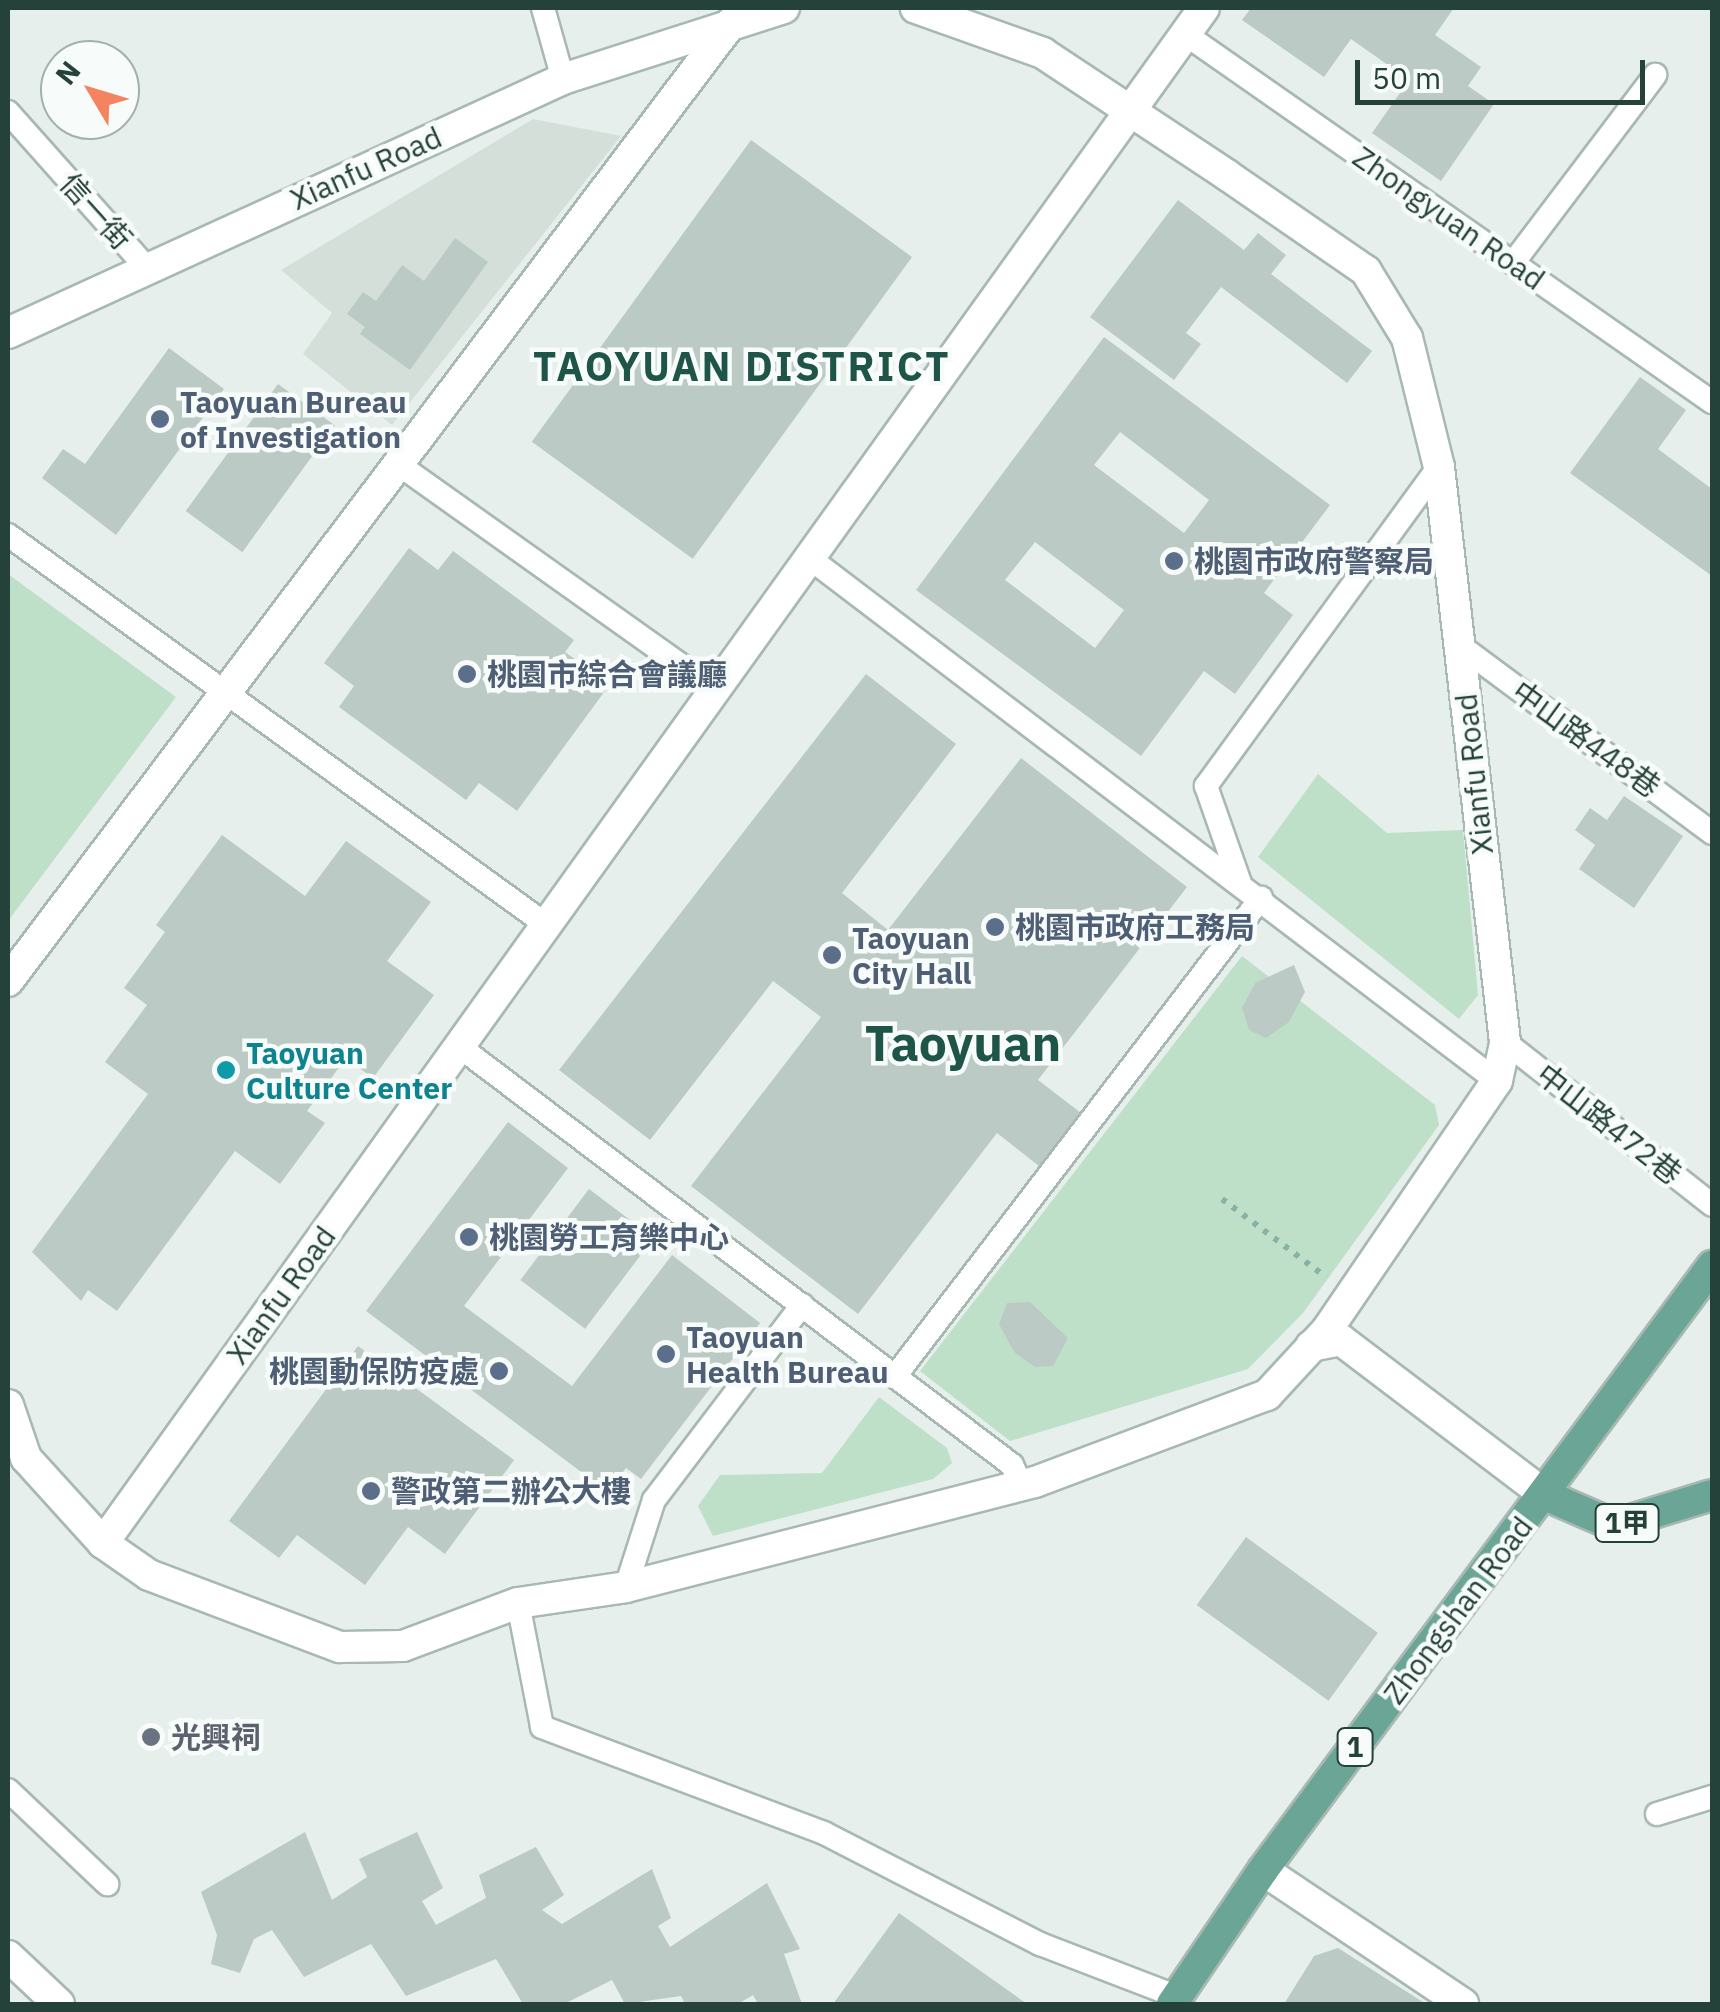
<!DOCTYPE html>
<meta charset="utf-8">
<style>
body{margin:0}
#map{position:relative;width:1720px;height:2012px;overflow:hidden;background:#e6efeb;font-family:"IBM Plex Sans","Noto Sans TC",sans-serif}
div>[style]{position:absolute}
.built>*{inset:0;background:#d4dfda}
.green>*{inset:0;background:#bfe0c8}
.building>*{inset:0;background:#bbcac4;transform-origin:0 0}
.path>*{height:6px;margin-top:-3px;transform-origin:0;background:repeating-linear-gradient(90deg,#86b3a5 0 5px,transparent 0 13px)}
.roads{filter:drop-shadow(2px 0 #a8b8b2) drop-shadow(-2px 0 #a8b8b2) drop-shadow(0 2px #a8b8b2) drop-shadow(0 -2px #a8b8b2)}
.service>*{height:22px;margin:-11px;padding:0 11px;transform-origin:11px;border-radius:11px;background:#fff}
.minor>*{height:30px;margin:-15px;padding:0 15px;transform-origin:15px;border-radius:15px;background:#fff}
.primary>*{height:30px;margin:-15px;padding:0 15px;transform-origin:15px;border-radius:15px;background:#6aa596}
.dots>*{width:28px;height:28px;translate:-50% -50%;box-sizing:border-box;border:5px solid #f7fbf9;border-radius:50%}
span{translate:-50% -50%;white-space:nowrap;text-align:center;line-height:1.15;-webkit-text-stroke:9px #f7fbf9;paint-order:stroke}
.shield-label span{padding:2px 8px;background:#f7fbf9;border:2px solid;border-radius:8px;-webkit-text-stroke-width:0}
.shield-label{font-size:28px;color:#24423a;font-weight:700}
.street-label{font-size:30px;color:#24423a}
.service-label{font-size:30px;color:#4e5e75;font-weight:700}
.left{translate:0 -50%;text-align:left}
.right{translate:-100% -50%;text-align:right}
.culture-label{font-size:30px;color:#0d838f;font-weight:700}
.worship-label{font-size:30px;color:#5b616d;font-weight:700}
.district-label{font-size:40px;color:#1f5548;font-weight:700;letter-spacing:2.5px}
.town-label{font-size:50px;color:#1f5548;font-weight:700}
.frame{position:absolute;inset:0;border:10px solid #24423a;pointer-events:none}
.north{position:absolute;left:40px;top:40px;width:100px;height:100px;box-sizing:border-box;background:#f7fbf9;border:2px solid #a3b1ad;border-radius:50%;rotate:308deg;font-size:28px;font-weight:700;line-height:40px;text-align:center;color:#24423a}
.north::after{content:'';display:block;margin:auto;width:35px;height:45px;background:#f4845f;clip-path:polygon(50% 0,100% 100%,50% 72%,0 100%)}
.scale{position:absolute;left:1355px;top:60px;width:290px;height:45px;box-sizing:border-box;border:5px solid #24423a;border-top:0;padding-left:12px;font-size:30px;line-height:35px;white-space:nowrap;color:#24423a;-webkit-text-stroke:8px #f7fbf9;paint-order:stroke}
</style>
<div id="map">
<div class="built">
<i style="clip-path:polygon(533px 119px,621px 136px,392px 425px,303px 354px,332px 313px,281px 270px)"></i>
</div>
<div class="green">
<i style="clip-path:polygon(8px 574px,176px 697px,8px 921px)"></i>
<i style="clip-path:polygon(1318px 774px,1387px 833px,1463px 830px,1478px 995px,1459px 1019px,1258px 857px)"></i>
<i style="clip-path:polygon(1242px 956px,1435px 1105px,1439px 1125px,1303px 1313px,1248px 1369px,1010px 1441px,920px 1371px)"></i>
<i style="clip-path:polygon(879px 1397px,947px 1448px,952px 1463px,933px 1479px,713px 1536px,698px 1506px,720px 1475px,822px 1473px)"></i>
</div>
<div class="building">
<i style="clip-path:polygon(1251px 8px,1454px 8px,1435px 35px,1481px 67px,1468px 86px,1494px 104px,1441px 181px,1372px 133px,1409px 80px,1351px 39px,1324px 77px,1242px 20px)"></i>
<i style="left:751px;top:140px;width:199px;height:373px;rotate:36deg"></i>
<i style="clip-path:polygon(1178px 200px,1244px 250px,1258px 233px,1286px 255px,1271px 274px,1372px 351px,1347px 383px,1221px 287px,1186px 333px,1201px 344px,1174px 380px,1090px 317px)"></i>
<i style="clip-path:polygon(455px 238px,488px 262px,410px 370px,360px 334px,365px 327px,347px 314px,363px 292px,376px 301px,402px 265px,424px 281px)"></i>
<i style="clip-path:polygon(evenodd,1104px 337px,1330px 505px,1264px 593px,1293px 615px,1235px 694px,1204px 671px,1141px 756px,916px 590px,1104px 337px,1120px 432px,1209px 500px,1184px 533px,1094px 465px,1120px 432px,1104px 337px,1035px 542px,1124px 610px,1095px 648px,1005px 580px,1035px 542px)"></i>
<i style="clip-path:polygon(169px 348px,224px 389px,116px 535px,42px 478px,63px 449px,85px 464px)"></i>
<i style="clip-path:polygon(1640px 377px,1686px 410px,1658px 449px,1712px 489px,1712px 576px,1570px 473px)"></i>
<i style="left:278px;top:384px;width:70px;height:157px;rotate:36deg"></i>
<i style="clip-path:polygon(409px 548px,438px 570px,453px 551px,574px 640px,565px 652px,610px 684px,517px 811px,479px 783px,466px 800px,339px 707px,354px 686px,324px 663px)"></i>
<i style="clip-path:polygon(866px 674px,956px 744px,842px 893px,888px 930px,1021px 758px,1187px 887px,1038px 1080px,1081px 1113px,1039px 1166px,997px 1133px,858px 1314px,691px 1186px,821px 1017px,773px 981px,650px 1140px,559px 1070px)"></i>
<i style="clip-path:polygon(1624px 796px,1683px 836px,1634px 908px,1579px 869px,1595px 845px,1575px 830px,1590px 808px,1607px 820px)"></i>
<i style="clip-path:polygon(222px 835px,305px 896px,346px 841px,431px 902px,387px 961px,434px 995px,373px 1078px,346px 1058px,307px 1111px,325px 1123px,280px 1184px,235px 1151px,117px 1311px,88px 1290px,81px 1301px,32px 1252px,148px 1094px,105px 1062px,147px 1005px,124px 988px,165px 932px,156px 925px)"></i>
<i style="clip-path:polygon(1294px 965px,1305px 992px,1289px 1022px,1266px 1038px,1249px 1030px,1242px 1008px,1255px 983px)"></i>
<i style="clip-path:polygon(508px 1122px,568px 1168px,464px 1306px,572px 1386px,672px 1255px,760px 1323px,641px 1479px,626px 1468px,608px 1492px,366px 1311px)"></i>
<i style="left:589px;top:1189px;width:81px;height:114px;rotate:37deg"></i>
<i style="clip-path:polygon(1030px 1302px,1068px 1338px,1053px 1366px,1035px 1367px,1014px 1352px,999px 1324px,1007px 1303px)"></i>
<i style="clip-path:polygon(358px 1346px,514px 1460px,445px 1554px,408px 1527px,365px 1585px,297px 1535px,279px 1558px,229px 1521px)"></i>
<i style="left:1246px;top:1537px;width:163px;height:84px;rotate:36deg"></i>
<i style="clip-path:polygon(305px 1832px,332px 1900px,367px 1877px,359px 1859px,417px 1832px,443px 1888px,422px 1901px,436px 1925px,486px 1898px,479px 1875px,536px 1847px,564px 1895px,542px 1910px,562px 1924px,652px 1869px,671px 1918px,658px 1926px,670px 1947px,767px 1883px,800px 1949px,784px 1954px,802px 2004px,758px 2004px,753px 1995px,738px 2004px,685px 2004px,681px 1996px,625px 2004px,612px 1980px,564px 2004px,523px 2004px,496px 1959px,406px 1996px,371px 1944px,304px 1977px,272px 1930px,254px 1939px,240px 1973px,211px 1964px,217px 1935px,201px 1892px)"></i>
<i style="clip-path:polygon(899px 1913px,1027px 2004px,833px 2004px)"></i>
<i style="clip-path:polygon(1338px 1948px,1426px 2004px,1284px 2004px,1314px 1956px)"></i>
</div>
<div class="path">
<i style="left:1222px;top:1199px;width:130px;rotate:36.9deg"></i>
</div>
<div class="roads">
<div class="service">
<i style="left:543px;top:8px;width:74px;rotate:74.3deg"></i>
<i style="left:1185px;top:34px;width:643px;rotate:34.93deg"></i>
<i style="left:8px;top:112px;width:206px;rotate:48.3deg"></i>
<i style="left:1513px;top:263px;width:236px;rotate:-52.9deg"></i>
<i style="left:398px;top:464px;width:392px;rotate:35.4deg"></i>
<i style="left:8px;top:535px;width:667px;rotate:35.91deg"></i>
<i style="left:812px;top:560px;width:861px;rotate:37.26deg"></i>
<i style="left:1459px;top:645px;width:315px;rotate:36.6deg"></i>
<i style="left:1240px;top:883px;width:103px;rotate:-109.3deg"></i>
<i style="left:1206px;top:786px;width:395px;rotate:-53.9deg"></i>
<i style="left:1505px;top:1042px;width:263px;rotate:38.2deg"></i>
<i style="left:460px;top:1047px;width:692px;rotate:37.13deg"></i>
<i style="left:1012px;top:1465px;width:23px;rotate:65deg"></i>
<i style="left:896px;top:1375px;width:601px;rotate:-52.58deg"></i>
<i style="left:626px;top:1587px;width:91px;rotate:-72.2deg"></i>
<i style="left:654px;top:1500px;width:245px;rotate:-52.8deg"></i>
<i style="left:518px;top:1603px;width:126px;rotate:79deg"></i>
<i style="left:542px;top:1727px;width:301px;rotate:20.6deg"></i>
<i style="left:824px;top:1833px;width:243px;rotate:27.2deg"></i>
<i style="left:1040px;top:1944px;width:148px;rotate:21deg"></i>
<i style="left:8px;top:1790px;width:137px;rotate:43.5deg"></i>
<i style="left:1657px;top:1814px;width:58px;rotate:-17.2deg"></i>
</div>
<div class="minor">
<i style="left:8px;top:333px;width:610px;rotate:-24.59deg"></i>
<i style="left:563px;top:79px;width:232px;rotate:-17.8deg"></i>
<i style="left:8px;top:981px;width:1202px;rotate:-52.95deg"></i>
<i style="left:1311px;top:1346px;width:31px;rotate:-11deg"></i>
<i style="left:1341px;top:1340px;width:256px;rotate:37.2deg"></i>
<i style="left:8px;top:1405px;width:56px;rotate:71.2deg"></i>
<i style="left:26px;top:1458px;width:115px;rotate:47.8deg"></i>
<i style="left:103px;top:1543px;width:56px;rotate:34.8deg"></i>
<i style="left:149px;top:1575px;width:204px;rotate:20.7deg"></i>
<i style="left:340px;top:1647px;width:63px;rotate:-0.9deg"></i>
<i style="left:403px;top:1646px;width:123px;rotate:-20.5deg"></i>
<i style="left:518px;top:1603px;width:109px;rotate:-8.4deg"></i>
<i style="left:626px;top:1587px;width:422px;rotate:-14.4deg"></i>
<i style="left:1035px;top:1482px;width:248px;rotate:-20.6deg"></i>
<i style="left:1267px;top:1395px;width:88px;rotate:-47.3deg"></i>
<i style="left:1327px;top:1330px;width:301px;rotate:-55.7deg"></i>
<i style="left:1497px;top:1081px;width:40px;rotate:-78deg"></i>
<i style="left:1505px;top:1042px;width:579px;rotate:-96.55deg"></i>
<i style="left:1439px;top:467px;width:133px;rotate:-103.9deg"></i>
<i style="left:1407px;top:338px;width:79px;rotate:-121.5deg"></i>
<i style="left:1366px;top:271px;width:169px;rotate:-145.4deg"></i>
<i style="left:1227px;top:175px;width:221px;rotate:-146.5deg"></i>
<i style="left:1043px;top:53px;width:135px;rotate:-160.5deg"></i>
<i style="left:103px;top:1543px;width:1889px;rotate:-54.35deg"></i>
<i style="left:1263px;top:1870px;width:241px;rotate:33.8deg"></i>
<i style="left:8px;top:1956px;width:70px;rotate:43.3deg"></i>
</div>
<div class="primary">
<i style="left:1545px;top:1495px;width:75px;rotate:23.5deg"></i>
<i style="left:1614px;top:1525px;width:102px;rotate:-17deg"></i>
<i style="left:1172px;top:2004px;width:162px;rotate:-55.8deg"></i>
<i style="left:1263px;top:1870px;width:753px;rotate:-53.37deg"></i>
</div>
</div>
<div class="dots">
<i style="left:160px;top:419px;background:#5c6f8a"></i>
<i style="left:1174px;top:561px;background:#5c6f8a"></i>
<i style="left:467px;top:674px;background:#5c6f8a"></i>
<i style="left:995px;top:927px;background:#5c6f8a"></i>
<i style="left:832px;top:955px;background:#5c6f8a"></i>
<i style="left:226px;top:1070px;background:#0f9aa8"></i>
<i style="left:469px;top:1237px;background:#5c6f8a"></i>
<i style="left:666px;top:1354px;background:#5c6f8a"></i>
<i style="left:499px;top:1371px;background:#5c6f8a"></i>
<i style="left:371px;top:1491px;background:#5c6f8a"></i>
<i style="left:151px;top:1737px;background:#6b7280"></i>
</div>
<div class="shield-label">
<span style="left:1627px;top:1523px">1甲</span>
<span style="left:1355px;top:1747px">1</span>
</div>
<div class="street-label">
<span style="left:366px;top:168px;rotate:-24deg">Xianfu Road</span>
<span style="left:96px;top:211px;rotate:48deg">信一街</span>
<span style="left:1449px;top:218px;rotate:35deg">Zhongyuan Road</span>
<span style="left:1586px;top:739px;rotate:36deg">中山路448巷</span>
<span style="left:1474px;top:774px;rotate:-96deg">Xianfu Road</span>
<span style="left:1609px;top:1124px;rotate:38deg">中山路472巷</span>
<span style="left:281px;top:1295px;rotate:-54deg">Xianfu Road</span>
<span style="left:1458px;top:1610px;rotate:-53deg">Zhongshan Road</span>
</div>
<div class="service-label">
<span class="left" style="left:180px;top:419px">Taoyuan Bureau<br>of Investigation</span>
<span class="left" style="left:1194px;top:561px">桃園市政府警察局</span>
<span class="left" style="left:487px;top:674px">桃園市綜合會議廳</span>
<span class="left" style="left:1015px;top:927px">桃園市政府工務局</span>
<span class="left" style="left:852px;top:955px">Taoyuan<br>City Hall</span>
<span class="left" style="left:489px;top:1237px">桃園勞工育樂中心</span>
<span class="left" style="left:686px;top:1354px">Taoyuan<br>Health Bureau</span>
<span class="right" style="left:479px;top:1371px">桃園動保防疫處</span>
<span class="left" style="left:391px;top:1491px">警政第二辦公大樓</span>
</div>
<div class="culture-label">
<span class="left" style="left:246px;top:1070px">Taoyuan<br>Culture Center</span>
</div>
<div class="worship-label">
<span class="left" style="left:171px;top:1737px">光興祠</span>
</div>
<div class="district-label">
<span style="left:742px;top:366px">TAOYUAN DISTRICT</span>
</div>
<div class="town-label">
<span style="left:963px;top:1043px">Taoyuan</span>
</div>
<div class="frame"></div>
<div class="north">N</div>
<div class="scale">50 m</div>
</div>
